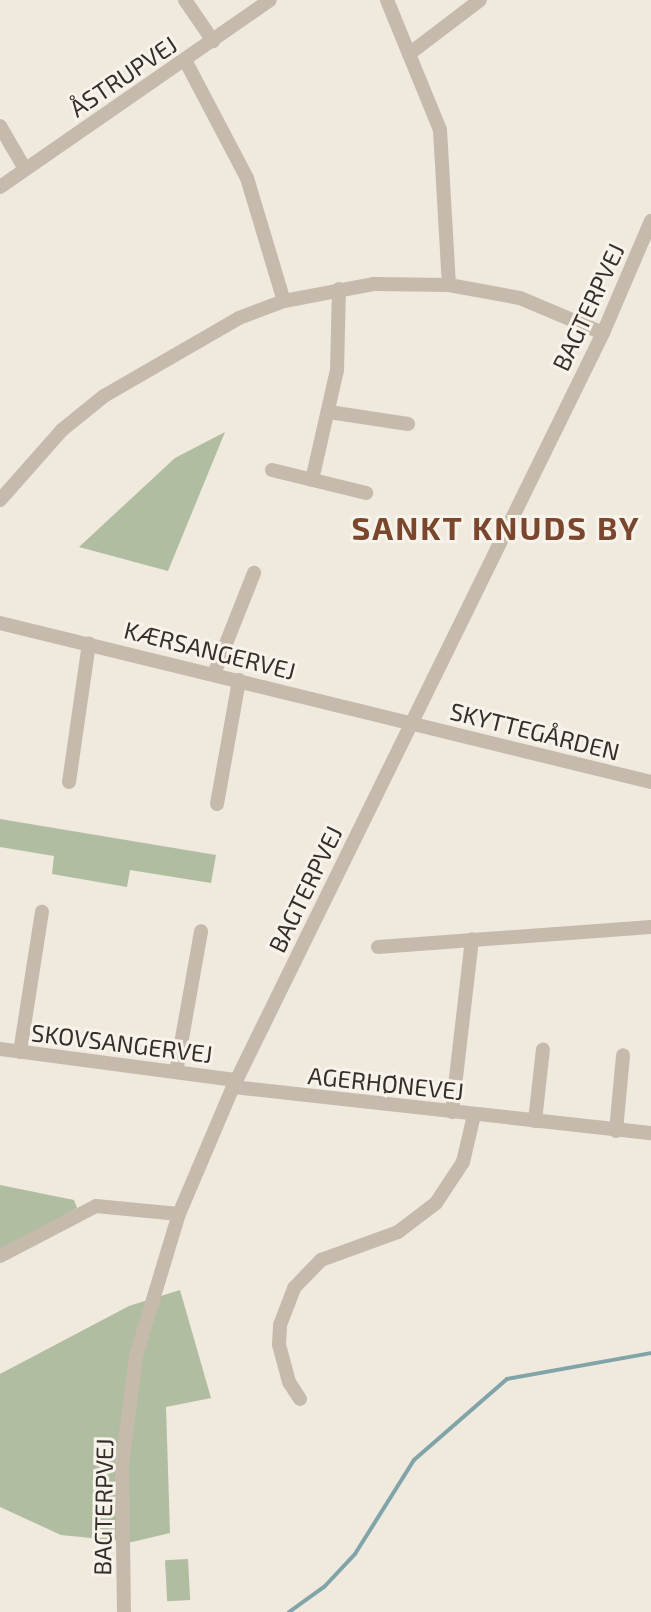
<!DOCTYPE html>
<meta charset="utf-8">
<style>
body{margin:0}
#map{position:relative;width:651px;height:1612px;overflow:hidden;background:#efe9de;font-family:"Exo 2",sans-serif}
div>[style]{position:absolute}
.green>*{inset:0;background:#b0bda0;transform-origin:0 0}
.stream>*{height:4px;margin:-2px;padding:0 2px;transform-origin:2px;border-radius:2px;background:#81a4a9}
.minor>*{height:14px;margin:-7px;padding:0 7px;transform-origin:7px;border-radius:7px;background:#c6baac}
span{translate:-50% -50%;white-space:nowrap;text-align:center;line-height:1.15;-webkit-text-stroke:6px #f8f3ea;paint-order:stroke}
.street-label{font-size:24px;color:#352e2a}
.district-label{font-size:32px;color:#7a462d;font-weight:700;letter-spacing:2px}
</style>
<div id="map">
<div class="green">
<i style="clip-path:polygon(225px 432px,168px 571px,79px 547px,175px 458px)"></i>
<i style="clip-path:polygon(0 819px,216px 855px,211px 883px,130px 870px,127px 887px,52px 874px,54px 856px,0 847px)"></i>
<i style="clip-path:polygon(0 1185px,74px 1200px,77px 1208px,0 1251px)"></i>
<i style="clip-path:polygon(180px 1290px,211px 1398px,166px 1407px,170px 1533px,132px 1542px,61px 1535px,0 1507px,0 1374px,129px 1306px)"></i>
<i style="left:188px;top:1559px;width:41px;height:23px;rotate:87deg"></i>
</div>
<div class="stream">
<i style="left:289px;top:1612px;width:44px;rotate:-35.8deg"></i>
<i style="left:325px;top:1586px;width:44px;rotate:-46.8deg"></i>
<i style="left:355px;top:1554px;width:111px;rotate:-57.9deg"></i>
<i style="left:414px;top:1460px;width:123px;rotate:-41.1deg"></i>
<i style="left:507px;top:1379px;width:146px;rotate:-10.2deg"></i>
</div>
<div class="minor">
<i style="left:185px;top:0;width:50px;rotate:55.7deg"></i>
<i style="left:387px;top:0;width:140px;rotate:67.8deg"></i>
<i style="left:440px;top:130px;width:155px;rotate:86.7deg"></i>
<i style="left:409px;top:54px;width:89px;rotate:-37.3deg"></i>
<i style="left:185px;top:60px;width:133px;rotate:62.3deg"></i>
<i style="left:247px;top:178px;width:128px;rotate:73.3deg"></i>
<i style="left:0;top:126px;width:50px;rotate:59.8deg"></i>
<i style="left:0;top:187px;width:328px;rotate:-34.7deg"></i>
<i style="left:329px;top:412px;width:80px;rotate:8.6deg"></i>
<i style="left:272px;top:470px;width:97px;rotate:13.7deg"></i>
<i style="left:312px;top:480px;width:113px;rotate:-77.2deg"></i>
<i style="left:337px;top:370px;width:81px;rotate:-88.6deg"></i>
<i style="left:0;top:500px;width:94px;rotate:-48.5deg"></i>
<i style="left:62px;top:430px;width:54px;rotate:-39deg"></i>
<i style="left:104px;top:396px;width:156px;rotate:-30deg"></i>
<i style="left:239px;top:318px;width:48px;rotate:-20.7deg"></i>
<i style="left:284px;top:301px;width:92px;rotate:-10.7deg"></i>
<i style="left:374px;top:284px;width:75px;rotate:0.8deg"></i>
<i style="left:449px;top:285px;width:72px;rotate:10.4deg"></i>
<i style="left:520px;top:298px;width:90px;rotate:22.9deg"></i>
<i style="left:0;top:623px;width:670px;rotate:13.73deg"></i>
<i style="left:214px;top:674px;width:109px;rotate:-68.4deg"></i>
<i style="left:69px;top:782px;width:140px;rotate:-81.8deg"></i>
<i style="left:217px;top:804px;width:126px;rotate:-79.9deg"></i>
<i style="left:378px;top:947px;width:274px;rotate:-4.2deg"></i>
<i style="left:0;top:1049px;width:239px;rotate:7.5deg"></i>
<i style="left:20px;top:1052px;width:142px;rotate:-81.1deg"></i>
<i style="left:176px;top:1072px;width:143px;rotate:-79.9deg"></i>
<i style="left:233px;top:1087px;width:421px;rotate:6.3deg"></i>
<i style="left:452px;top:1112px;width:174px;rotate:-83.4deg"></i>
<i style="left:535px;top:1121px;width:72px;rotate:-83.7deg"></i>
<i style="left:616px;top:1131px;width:76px;rotate:-84.7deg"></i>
<i style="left:0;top:1256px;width:108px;rotate:-27.5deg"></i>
<i style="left:96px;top:1206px;width:83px;rotate:5.5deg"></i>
<i style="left:300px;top:1399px;width:20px;rotate:-123deg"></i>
<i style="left:289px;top:1382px;width:38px;rotate:-105deg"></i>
<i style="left:279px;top:1345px;width:20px;rotate:-87deg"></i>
<i style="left:280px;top:1325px;width:40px;rotate:-69deg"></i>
<i style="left:294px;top:1288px;width:39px;rotate:-46deg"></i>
<i style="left:321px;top:1260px;width:82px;rotate:-20deg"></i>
<i style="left:398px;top:1232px;width:48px;rotate:-37.3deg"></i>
<i style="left:436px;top:1203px;width:49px;rotate:-56.6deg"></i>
<i style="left:463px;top:1162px;width:48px;rotate:-76.8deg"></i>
<i style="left:124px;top:1612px;width:148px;rotate:-90.8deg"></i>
<i style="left:122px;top:1464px;width:109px;rotate:-82.6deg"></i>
<i style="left:136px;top:1356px;width:148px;rotate:-73.2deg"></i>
<i style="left:179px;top:1214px;width:138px;rotate:-67deg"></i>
<i style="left:233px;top:1087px;width:840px;rotate:-63.86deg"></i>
<i style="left:603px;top:333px;width:122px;rotate:-66.8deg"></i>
</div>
<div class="street-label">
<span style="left:123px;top:76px;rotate:-34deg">ÅSTRUPVEJ</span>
<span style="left:588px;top:307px;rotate:-65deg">BAGTERPVEJ</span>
<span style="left:210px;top:650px;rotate:14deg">KÆRSANGERVEJ</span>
<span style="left:535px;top:731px;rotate:14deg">SKYTTEGÅRDEN</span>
<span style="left:305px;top:889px;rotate:-64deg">BAGTERPVEJ</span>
<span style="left:122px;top:1043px;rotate:7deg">SKOVSANGERVEJ</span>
<span style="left:386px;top:1083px;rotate:6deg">AGERHØNEVEJ</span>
<span style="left:103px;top:1507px;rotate:-89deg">BAGTERPVEJ</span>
</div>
<div class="district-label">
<span style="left:496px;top:527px">SANKT KNUDS BY</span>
</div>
</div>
